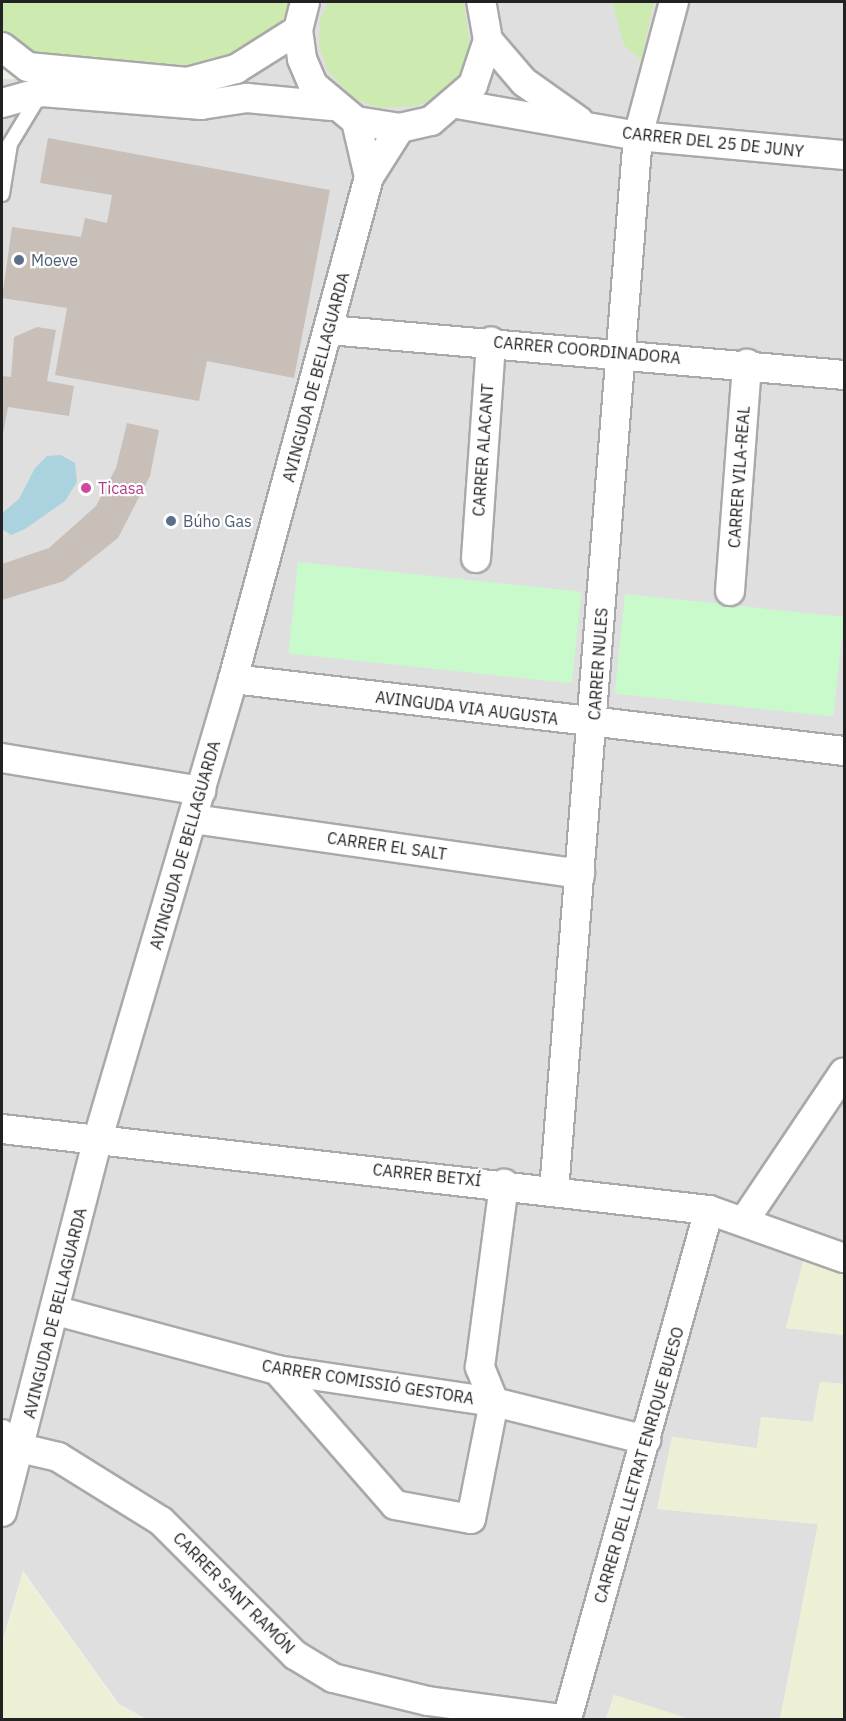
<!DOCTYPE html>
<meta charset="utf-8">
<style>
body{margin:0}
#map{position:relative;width:846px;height:1721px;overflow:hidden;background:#f2efe9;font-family:"IBM Plex Sans",sans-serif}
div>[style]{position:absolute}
.residential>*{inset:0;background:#e0dfdf}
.farmland>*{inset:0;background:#eef0d5}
.grass>*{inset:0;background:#cdebb0}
.park>*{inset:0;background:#c8facc;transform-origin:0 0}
.water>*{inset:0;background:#aad3df}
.building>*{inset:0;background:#c7bfb8}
.roads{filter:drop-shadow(2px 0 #a9a9a9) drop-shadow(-2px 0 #a9a9a9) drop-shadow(0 2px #a9a9a9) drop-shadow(0 -2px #a9a9a9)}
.service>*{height:14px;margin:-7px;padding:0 7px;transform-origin:7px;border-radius:7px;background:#fff}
.minor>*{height:28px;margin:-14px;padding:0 14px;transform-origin:14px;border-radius:14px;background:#fff}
.dots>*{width:16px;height:16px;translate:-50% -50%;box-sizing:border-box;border:3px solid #fff;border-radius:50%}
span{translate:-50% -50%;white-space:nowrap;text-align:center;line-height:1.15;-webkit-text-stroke:4.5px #fff;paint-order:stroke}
.street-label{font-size:16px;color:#222}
.service-label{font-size:16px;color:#4e5e75}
.left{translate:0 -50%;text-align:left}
.hotel-label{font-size:16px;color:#b23c85}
.frame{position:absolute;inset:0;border:3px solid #222;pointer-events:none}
</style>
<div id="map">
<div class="residential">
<i style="clip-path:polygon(305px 2px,844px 2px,844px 1271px,804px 1257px,786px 1328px,844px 1335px,844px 1384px,820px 1382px,813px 1422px,761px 1417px,757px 1448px,672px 1437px,657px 1509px,818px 1524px,780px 1719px,689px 1719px,614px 1695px,606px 1719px,146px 1719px,119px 1704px,23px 1571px,2px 1643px,2px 79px,53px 80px,298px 30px)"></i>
</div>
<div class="farmland">
<i style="clip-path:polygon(804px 1258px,844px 1272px,844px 1335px,786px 1328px)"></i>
<i style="clip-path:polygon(820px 1382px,844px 1384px,844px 1719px,780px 1719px,818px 1524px,658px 1509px,672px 1437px,757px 1449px,761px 1418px,813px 1422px)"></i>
<i style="clip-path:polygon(23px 1573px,118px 1705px,144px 1719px,2px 1719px,2px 1647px)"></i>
<i style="clip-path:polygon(615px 1695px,689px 1719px,607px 1719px)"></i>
</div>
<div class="grass">
<i style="clip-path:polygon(2px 2px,292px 2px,279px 27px,203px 73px,41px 58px,9px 44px,2px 30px)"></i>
<i style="clip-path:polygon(328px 2px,464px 2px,470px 46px,462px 71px,441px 95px,417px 106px,378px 108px,353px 98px,328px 71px,319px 46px,320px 20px)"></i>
<i style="clip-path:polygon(612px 2px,654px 2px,641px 60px,624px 45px)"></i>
</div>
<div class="park">
<i style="left:298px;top:562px;width:285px;height:92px;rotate:6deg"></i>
<i style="left:625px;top:594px;width:220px;height:100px;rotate:6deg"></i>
</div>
<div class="water">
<i style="clip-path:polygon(61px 455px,75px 463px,77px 482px,65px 501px,25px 529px,11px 535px,2px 529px,2px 513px,19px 499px,35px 468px,47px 456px)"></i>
</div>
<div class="building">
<i style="clip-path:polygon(48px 138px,330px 190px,294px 378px,207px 361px,199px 401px,55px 375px,67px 308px,2px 298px,12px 227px,81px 237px,85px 218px,107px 223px,112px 195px,40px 183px)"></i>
<i style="clip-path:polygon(37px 327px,56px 330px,47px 381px,74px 386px,69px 416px,8px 407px,2px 439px,2px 376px,11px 377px,14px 337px)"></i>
<i style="clip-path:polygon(127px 423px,159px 430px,150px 476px,118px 538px,64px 581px,2px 600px,2px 564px,49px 548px,96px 506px,116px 468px)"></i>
</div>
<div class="roads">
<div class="service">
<i style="left:2px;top:194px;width:51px;rotate:-80.9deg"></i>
<i style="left:10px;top:144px;width:56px;rotate:-58.9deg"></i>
</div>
<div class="minor">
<i style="left:305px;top:2px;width:29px;rotate:104deg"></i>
<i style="left:298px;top:30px;width:29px;rotate:82deg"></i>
<i style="left:302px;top:59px;width:28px;rotate:67deg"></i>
<i style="left:313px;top:85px;width:56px;rotate:39.9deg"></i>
<i style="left:356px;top:121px;width:45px;rotate:9deg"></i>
<i style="left:400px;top:128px;width:32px;rotate:-13deg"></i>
<i style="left:431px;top:121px;width:55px;rotate:-40.6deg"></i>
<i style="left:473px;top:85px;width:47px;rotate:-71.6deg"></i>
<i style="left:488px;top:40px;width:39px;rotate:-100deg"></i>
<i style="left:488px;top:40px;width:55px;rotate:49.4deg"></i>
<i style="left:524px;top:82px;width:67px;rotate:35.3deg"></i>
<i style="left:2px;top:47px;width:33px;rotate:38deg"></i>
<i style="left:28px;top:67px;width:160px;rotate:5.4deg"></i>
<i style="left:187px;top:82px;width:51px;rotate:-14.9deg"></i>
<i style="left:236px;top:69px;width:73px;rotate:-32.2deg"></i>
<i style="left:2px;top:103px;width:41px;rotate:-15.4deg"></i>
<i style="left:42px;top:92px;width:160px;rotate:4.7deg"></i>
<i style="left:201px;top:105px;width:47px;rotate:-8.7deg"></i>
<i style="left:247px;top:98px;width:85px;rotate:5.4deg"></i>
<i style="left:457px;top:104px;width:184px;rotate:10deg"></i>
<i style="left:638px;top:136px;width:207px;rotate:5.3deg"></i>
<i style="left:356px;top:121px;width:57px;rotate:76.9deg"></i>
<i style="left:369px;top:177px;width:58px;rotate:-57.7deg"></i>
<i style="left:329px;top:330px;width:517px;rotate:4.99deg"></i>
<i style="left:476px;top:558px;width:217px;rotate:-86deg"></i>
<i style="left:730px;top:591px;width:228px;rotate:-85.7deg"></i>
<i style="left:233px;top:679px;width:615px;rotate:6.72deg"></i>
<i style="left:2px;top:758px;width:202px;rotate:9.4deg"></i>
<i style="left:194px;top:819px;width:390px;rotate:8.1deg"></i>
<i style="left:2px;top:1129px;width:712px;rotate:6.54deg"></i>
<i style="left:709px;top:1210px;width:143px;rotate:19.6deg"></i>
<i style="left:554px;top:1191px;width:1058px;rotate:-85.45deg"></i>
<i style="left:638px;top:136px;width:139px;rotate:-75deg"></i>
<i style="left:744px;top:1221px;width:179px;rotate:-56.1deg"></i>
<i style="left:57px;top:1311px;width:228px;rotate:15deg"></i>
<i style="left:277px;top:1370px;width:219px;rotate:8.4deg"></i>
<i style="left:494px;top:1402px;width:157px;rotate:14deg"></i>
<i style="left:277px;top:1370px;width:179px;rotate:48.8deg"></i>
<i style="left:395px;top:1505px;width:77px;rotate:10.4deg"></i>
<i style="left:471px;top:1519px;width:119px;rotate:-78.9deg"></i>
<i style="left:494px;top:1402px;width:38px;rotate:-112deg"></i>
<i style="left:480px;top:1367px;width:185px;rotate:-82.5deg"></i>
<i style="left:2px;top:1434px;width:23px;rotate:38deg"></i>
<i style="left:20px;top:1448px;width:39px;rotate:13deg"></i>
<i style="left:58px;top:1457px;width:121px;rotate:31.9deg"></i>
<i style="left:161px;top:1521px;width:190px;rotate:45deg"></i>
<i style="left:295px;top:1655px;width:44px;rotate:31.2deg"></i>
<i style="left:333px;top:1678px;width:98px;rotate:13.6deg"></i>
<i style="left:428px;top:1701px;width:141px;rotate:7.7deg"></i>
<i style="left:2px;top:1512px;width:386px;rotate:-75.6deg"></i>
<i style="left:98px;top:1138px;width:478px;rotate:-73.6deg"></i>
<i style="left:233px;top:679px;width:520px;rotate:-74.84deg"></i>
<i style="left:567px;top:1719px;width:528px;rotate:-74.41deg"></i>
</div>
</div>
<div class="dots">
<i style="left:19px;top:260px;background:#5c6f8a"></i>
<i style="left:86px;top:488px;background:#d1479c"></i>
<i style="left:171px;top:521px;background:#5c6f8a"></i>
</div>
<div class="street-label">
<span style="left:713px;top:142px;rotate:6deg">CARRER DEL 25 DE JUNY</span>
<span style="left:587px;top:350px;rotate:5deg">CARRER COORDINADORA</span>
<span style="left:316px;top:377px;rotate:-75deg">AVINGUDA DE BELLAGUARDA</span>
<span style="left:483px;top:450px;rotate:-86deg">CARRER ALACANT</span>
<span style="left:739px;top:477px;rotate:-86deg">CARRER VILA-REAL</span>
<span style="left:598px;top:664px;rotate:-86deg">CARRER NULES</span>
<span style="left:467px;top:708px;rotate:7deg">AVINGUDA VIA AUGUSTA</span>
<span style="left:185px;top:845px;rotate:-74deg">AVINGUDA DE BELLAGUARDA</span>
<span style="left:387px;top:846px;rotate:8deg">CARRER EL SALT</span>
<span style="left:427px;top:1175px;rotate:6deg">CARRER BETXÍ</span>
<span style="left:55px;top:1313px;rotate:-76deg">AVINGUDA DE BELLAGUARDA</span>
<span style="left:368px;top:1382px;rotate:9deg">CARRER COMISSIÓ GESTORA</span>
<span style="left:639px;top:1465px;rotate:-74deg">CARRER DEL LLETRAT ENRIQUE BUESO</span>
<span style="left:234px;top:1593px;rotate:45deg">CARRER SANT RAMÓN</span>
</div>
<div class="service-label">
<span class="left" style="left:31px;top:260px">Moeve</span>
<span class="left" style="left:183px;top:521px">Búho Gas</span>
</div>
<div class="hotel-label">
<span class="left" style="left:98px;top:488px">Ticasa</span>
</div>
<div class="frame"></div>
</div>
